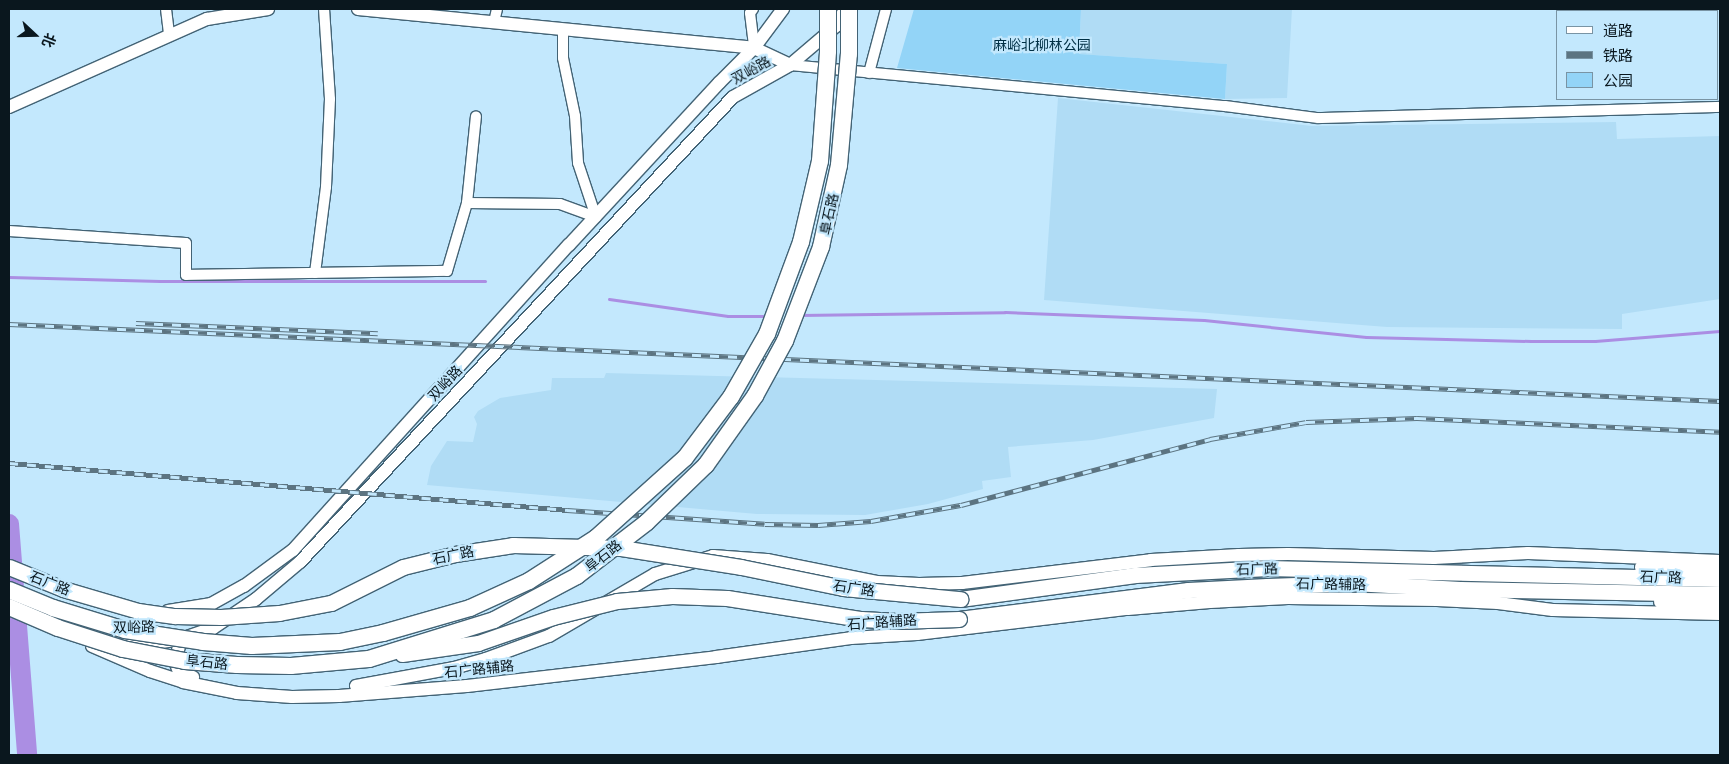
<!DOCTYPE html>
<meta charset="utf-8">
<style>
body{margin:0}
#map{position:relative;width:1729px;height:764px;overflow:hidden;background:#c3e8fd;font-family:"DejaVu Sans","Noto Sans SC",sans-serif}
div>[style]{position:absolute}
.built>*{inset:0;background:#b0dcf5}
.green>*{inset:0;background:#93d4f7}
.stream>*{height:3px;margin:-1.5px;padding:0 1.5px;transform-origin:1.5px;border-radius:1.5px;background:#ab8ee3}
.river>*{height:20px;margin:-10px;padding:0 10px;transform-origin:10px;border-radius:10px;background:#ab8ee3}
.roads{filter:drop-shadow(1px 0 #436375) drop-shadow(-1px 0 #436375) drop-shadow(0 1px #436375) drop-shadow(0 -1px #436375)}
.minor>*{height:10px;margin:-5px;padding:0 5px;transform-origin:5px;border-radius:5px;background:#fff}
.tertiary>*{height:12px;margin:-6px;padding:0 6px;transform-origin:6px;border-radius:6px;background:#fff}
.primary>*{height:15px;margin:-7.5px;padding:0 7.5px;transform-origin:7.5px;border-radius:7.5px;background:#fff}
.rail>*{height:5px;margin-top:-2.5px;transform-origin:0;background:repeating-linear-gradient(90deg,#c3e8fd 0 9px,#5c7481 0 18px);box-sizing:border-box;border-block:1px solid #5c7481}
.bridges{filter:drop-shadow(1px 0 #436375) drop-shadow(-1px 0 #436375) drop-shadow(0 1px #436375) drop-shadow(0 -1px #436375)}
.primary-bridge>*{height:15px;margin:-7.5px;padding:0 7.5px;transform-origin:7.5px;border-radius:7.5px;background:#fff}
.trunk-bridge>*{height:16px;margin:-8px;padding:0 8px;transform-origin:8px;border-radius:8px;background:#fff}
span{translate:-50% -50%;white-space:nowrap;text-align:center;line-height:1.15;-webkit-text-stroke:4.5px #c3e8fd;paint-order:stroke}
.park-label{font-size:14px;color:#002f44}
.street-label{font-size:14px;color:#0a171e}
.frame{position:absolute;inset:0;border:10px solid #0a171e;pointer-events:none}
.legend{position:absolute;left:1556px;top:10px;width:162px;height:90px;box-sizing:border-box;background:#c3e8fd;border:1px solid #7994a4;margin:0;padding:6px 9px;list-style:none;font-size:15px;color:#0a171e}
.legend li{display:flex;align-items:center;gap:10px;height:25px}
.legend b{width:25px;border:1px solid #7994a4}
.north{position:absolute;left:10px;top:10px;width:50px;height:50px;-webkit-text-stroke:4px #c3e8fd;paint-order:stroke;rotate:111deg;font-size:14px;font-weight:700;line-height:20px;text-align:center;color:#0a171e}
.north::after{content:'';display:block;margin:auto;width:18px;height:22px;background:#0a171e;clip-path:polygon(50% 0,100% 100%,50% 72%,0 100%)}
</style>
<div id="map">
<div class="built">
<i style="clip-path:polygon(1081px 9px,1292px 9px,1287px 98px,1225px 99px,1227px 64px,1079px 54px)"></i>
<i style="clip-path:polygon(1058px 98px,1312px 126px,1616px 122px,1617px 139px,1720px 136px,1720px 299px,1622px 314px,1622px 329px,1387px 327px,1044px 300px)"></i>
<i style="clip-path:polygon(606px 373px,1217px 389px,1214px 418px,1093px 440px,1008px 447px,1011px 477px,982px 481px,983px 489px,928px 504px,865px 515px,757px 514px,427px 485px,431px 466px,447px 441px,473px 442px,477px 424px,474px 417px,478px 411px,500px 398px,551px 390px,552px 378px,604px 378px)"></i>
</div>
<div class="green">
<i style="clip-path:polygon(914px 9px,1081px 9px,1079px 54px,1227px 64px,1225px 99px,897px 68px)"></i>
</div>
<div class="stream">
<i style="left:9px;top:277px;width:151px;rotate:1.5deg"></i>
<i style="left:160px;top:281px;width:325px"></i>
<i style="left:609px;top:299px;width:120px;rotate:8.1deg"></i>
<i style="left:728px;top:316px;width:41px"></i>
<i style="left:800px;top:315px;width:205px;rotate:-0.8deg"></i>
<i style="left:1005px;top:312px;width:199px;rotate:2.3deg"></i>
<i style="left:1204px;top:320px;width:163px;rotate:6deg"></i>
<i style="left:1366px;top:337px;width:165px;rotate:1.4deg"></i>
<i style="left:1531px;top:341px;width:64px"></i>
<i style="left:1595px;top:341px;width:125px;rotate:-4.6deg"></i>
</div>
<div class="river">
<i style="left:9px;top:524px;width:232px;rotate:85.5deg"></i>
</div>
<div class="roads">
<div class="minor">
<i style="left:166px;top:9px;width:26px;rotate:83deg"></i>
<i style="left:753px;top:9px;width:5px;rotate:127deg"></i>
<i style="left:750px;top:13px;width:35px;rotate:83deg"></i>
<i style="left:494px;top:22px;width:13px;rotate:-77deg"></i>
<i style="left:563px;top:29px;width:29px;rotate:90deg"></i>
<i style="left:563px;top:58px;width:59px;rotate:78.3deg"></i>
<i style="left:575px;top:116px;width:47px;rotate:86.3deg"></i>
<i style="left:578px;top:163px;width:57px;rotate:71.6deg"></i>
<i style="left:790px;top:65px;width:437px;rotate:5.4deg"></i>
<i style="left:1225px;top:106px;width:94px;rotate:7.4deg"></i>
<i style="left:1318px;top:118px;width:402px;rotate:-1.6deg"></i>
<i style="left:869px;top:73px;width:66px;rotate:-75.1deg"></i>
<i style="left:467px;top:203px;width:93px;rotate:0.6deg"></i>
<i style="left:560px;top:204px;width:38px;rotate:20deg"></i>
<i style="left:9px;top:231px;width:177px;rotate:3.9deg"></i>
<i style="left:186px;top:243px;width:32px;rotate:90deg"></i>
<i style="left:186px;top:275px;width:261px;rotate:-0.9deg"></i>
<i style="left:447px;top:271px;width:71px;rotate:-73.6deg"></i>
<i style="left:467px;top:203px;width:87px;rotate:-84.1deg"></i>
<i style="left:315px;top:273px;width:87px;rotate:-82.7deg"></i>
<i style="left:326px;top:187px;width:88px;rotate:-87.4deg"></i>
<i style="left:330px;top:99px;width:90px;rotate:-93.8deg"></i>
</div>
<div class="tertiary">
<i style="left:358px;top:9px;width:398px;rotate:5.6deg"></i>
<i style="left:754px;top:48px;width:40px;rotate:25deg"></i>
<i style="left:9px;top:107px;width:217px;rotate:-24deg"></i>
<i style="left:207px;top:19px;width:62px;rotate:-9.3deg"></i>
<i style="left:168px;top:611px;width:44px;rotate:-9.2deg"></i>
<i style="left:211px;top:604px;width:38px;rotate:-29deg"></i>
<i style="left:244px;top:586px;width:61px;rotate:-36.3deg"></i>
<i style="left:293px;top:550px;width:411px;rotate:-47.9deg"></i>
<i style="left:569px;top:245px;width:221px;rotate:-47.2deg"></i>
<i style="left:719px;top:83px;width:49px;rotate:-45deg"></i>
<i style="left:754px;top:48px;width:49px;rotate:-53.4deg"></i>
<i style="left:181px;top:639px;width:23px;rotate:105deg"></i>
<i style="left:175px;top:661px;width:12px;rotate:70deg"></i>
<i style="left:179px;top:672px;width:15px;rotate:20deg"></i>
<i style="left:123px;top:644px;width:24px"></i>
<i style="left:147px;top:644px;width:34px;rotate:-8deg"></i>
<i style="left:181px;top:639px;width:34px;rotate:-19deg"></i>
<i style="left:213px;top:628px;width:52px;rotate:-34deg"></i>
<i style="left:256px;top:599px;width:57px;rotate:-40.1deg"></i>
<i style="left:300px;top:562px;width:635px;rotate:-47.04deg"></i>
<i style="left:733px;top:97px;width:65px;rotate:-29.3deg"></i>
<i style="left:790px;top:65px;width:60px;rotate:-40.3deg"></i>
<i style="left:836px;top:26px;width:19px;rotate:-62deg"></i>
<i style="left:92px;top:646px;width:63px;rotate:23.3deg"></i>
<i style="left:150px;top:671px;width:35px;rotate:18deg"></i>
<i style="left:183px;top:682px;width:55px;rotate:11.5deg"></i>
<i style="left:237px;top:693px;width:55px;rotate:4.2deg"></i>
<i style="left:292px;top:697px;width:47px;rotate:-1.2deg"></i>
<i style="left:339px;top:696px;width:128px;rotate:-4.5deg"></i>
<i style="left:467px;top:686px;width:251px;rotate:-6.6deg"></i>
<i style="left:716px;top:657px;width:136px;rotate:-8deg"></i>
<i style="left:851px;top:638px;width:66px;rotate:-3.5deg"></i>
<i style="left:917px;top:634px;width:212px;rotate:-6.8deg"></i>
<i style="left:1128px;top:609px;width:82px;rotate:-4.9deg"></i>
<i style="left:1210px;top:602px;width:78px;rotate:-2.9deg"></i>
<i style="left:1288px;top:598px;width:149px;rotate:0.8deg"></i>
<i style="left:1437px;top:600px;width:61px;rotate:2.8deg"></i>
<i style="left:1498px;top:603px;width:55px;rotate:7.3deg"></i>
<i style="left:1553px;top:610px;width:167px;rotate:1.4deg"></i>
<i style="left:356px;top:686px;width:100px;rotate:-10.4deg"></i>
<i style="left:454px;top:668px;width:33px;rotate:-16deg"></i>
<i style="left:486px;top:659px;width:67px;rotate:-20.1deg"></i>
<i style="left:549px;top:636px;width:123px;rotate:-30.3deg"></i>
<i style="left:655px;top:574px;width:61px;rotate:-17.2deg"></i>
<i style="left:713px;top:556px;width:54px;rotate:4.2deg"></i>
<i style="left:767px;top:560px;width:112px;rotate:11.3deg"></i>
<i style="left:877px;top:582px;width:42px;rotate:2.7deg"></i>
<i style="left:919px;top:584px;width:43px;rotate:-1.3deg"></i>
<i style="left:962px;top:583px;width:190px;rotate:-6.9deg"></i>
<i style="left:1151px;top:560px;width:88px;rotate:-3.3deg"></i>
<i style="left:1239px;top:555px;width:49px;rotate:-1.2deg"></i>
<i style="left:1288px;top:554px;width:146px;rotate:1.6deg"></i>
<i style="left:1434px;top:558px;width:94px;rotate:-3deg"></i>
<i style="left:1528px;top:553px;width:192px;rotate:2.4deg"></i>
</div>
<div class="primary">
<i style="left:1642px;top:567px;width:78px"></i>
<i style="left:960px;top:599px;width:177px;rotate:-7.8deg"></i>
<i style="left:1135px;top:575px;width:133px;rotate:-3deg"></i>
<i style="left:1268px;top:568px;width:452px;rotate:1.4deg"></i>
<i style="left:1661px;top:601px;width:59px;rotate:4.8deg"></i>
<i style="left:959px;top:619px;width:231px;rotate:-7.2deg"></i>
<i style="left:1188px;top:590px;width:79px;rotate:-2.9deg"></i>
<i style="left:1267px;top:586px;width:86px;rotate:-2deg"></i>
<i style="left:1353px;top:583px;width:107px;rotate:3.2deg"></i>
<i style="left:1460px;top:589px;width:260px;rotate:1.1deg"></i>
</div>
</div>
<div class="rail">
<i style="left:136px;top:323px;width:242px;rotate:2.4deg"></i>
<i style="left:9px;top:324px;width:1713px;rotate:2.58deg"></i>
<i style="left:9px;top:463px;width:560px;rotate:4.81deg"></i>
<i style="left:567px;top:510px;width:198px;rotate:4deg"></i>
<i style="left:765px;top:524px;width:53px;rotate:1.1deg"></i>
<i style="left:818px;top:525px;width:53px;rotate:-4.3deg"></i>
<i style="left:871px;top:521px;width:91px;rotate:-10.1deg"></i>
<i style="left:961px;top:505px;width:258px;rotate:-14.8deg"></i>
<i style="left:1210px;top:439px;width:97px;rotate:-10deg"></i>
<i style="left:1306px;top:422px;width:111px;rotate:-2.1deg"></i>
<i style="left:1417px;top:418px;width:303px;rotate:2.6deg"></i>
</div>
<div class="bridges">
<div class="primary-bridge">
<i style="left:9px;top:567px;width:58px;rotate:22.2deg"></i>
<i style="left:63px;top:589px;width:78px;rotate:16.3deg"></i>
<i style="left:138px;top:611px;width:37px;rotate:8deg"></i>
<i style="left:175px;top:616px;width:46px;rotate:1.2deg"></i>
<i style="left:221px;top:617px;width:58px;rotate:-3.9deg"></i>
<i style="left:279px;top:613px;width:53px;rotate:-10.9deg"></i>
<i style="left:331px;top:603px;width:80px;rotate:-26.6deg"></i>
<i style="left:403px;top:567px;width:54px;rotate:-14deg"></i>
<i style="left:455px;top:554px;width:59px;rotate:-8.8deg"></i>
<i style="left:513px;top:545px;width:108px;rotate:1.6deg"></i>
<i style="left:621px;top:548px;width:121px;rotate:9deg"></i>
<i style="left:741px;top:567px;width:104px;rotate:11.6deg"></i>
<i style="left:843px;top:588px;width:118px;rotate:5.4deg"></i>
<i style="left:402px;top:654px;width:77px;rotate:-8.2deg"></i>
<i style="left:478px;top:643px;width:79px;rotate:-19.1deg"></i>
<i style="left:553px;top:617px;width:66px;rotate:-14deg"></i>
<i style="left:617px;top:601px;width:55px;rotate:-5.2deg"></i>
<i style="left:672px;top:596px;width:55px;rotate:2.1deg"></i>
<i style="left:727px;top:598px;width:136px;rotate:8.9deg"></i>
<i style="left:861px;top:619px;width:37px;rotate:3deg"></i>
<i style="left:898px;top:621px;width:61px;rotate:-1.9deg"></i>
</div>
<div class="trunk-bridge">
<i style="left:9px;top:590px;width:48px;rotate:22.2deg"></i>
<i style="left:53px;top:608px;width:75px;rotate:17deg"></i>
<i style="left:125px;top:630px;width:79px;rotate:8.7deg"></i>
<i style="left:203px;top:642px;width:49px;rotate:4.7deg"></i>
<i style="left:252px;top:646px;width:88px;rotate:-2.6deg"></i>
<i style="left:340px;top:642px;width:44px;rotate:-11.8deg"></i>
<i style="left:383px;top:633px;width:91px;rotate:-16deg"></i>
<i style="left:470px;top:608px;width:65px;rotate:-24.6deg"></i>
<i style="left:529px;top:581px;width:80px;rotate:-32.7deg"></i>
<i style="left:596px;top:538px;width:120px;rotate:-42deg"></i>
<i style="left:685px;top:458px;width:76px;rotate:-53deg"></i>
<i style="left:731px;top:397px;width:73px;rotate:-60.3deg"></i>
<i style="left:767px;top:334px;width:98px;rotate:-69.7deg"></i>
<i style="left:801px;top:242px;width:83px;rotate:-76.8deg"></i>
<i style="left:820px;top:161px;width:110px;rotate:-85.8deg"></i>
<i style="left:828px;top:51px;width:42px;rotate:-90deg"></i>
<i style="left:9px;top:607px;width:53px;rotate:23.2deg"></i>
<i style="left:58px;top:628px;width:68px;rotate:17.9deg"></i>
<i style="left:123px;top:649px;width:63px;rotate:11deg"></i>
<i style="left:185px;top:661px;width:52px;rotate:4.4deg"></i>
<i style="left:237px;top:665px;width:54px;rotate:1.1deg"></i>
<i style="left:291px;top:666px;width:78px;rotate:-5.1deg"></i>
<i style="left:369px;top:659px;width:131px;rotate:-17.3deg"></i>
<i style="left:494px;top:620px;width:94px;rotate:-27.9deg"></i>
<i style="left:577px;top:576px;width:88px;rotate:-37.6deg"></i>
<i style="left:647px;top:522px;width:82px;rotate:-44deg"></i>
<i style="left:706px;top:465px;width:85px;rotate:-54.6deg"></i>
<i style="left:755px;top:396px;width:63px;rotate:-61.4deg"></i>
<i style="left:785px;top:341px;width:101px;rotate:-69deg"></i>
<i style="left:821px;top:247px;width:84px;rotate:-77.6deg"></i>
<i style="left:839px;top:165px;width:111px;rotate:-84.9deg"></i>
<i style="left:849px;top:54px;width:45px;rotate:-90deg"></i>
</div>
</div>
<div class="park-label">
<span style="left:1042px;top:45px">麻峪北柳林公园</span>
</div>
<div class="street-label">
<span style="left:751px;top:70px;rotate:-29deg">双峪路</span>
<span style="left:829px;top:214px;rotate:-78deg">阜石路</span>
<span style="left:445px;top:383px;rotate:-47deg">双峪路</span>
<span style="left:453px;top:555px;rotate:-12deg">石广路</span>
<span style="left:603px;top:556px;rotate:-38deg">阜石路</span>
<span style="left:1257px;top:569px;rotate:-2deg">石广路</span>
<span style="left:1661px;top:577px;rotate:2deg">石广路</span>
<span style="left:50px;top:583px;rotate:21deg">石广路</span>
<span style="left:1331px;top:584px;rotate:1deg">石广路辅路</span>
<span style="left:854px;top:588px;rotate:8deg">石广路</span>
<span style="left:882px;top:622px;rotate:-4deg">石广路辅路</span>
<span style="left:134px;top:627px;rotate:-1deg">双峪路</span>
<span style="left:207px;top:662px;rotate:6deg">阜石路</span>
<span style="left:479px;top:669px;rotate:-6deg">石广路辅路</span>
</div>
<div class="frame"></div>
<ul class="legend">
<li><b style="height:6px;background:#fff"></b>道路</li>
<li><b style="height:6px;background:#5c7481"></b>铁路</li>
<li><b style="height:14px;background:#93d4f7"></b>公园</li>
</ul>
<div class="north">北</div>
</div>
